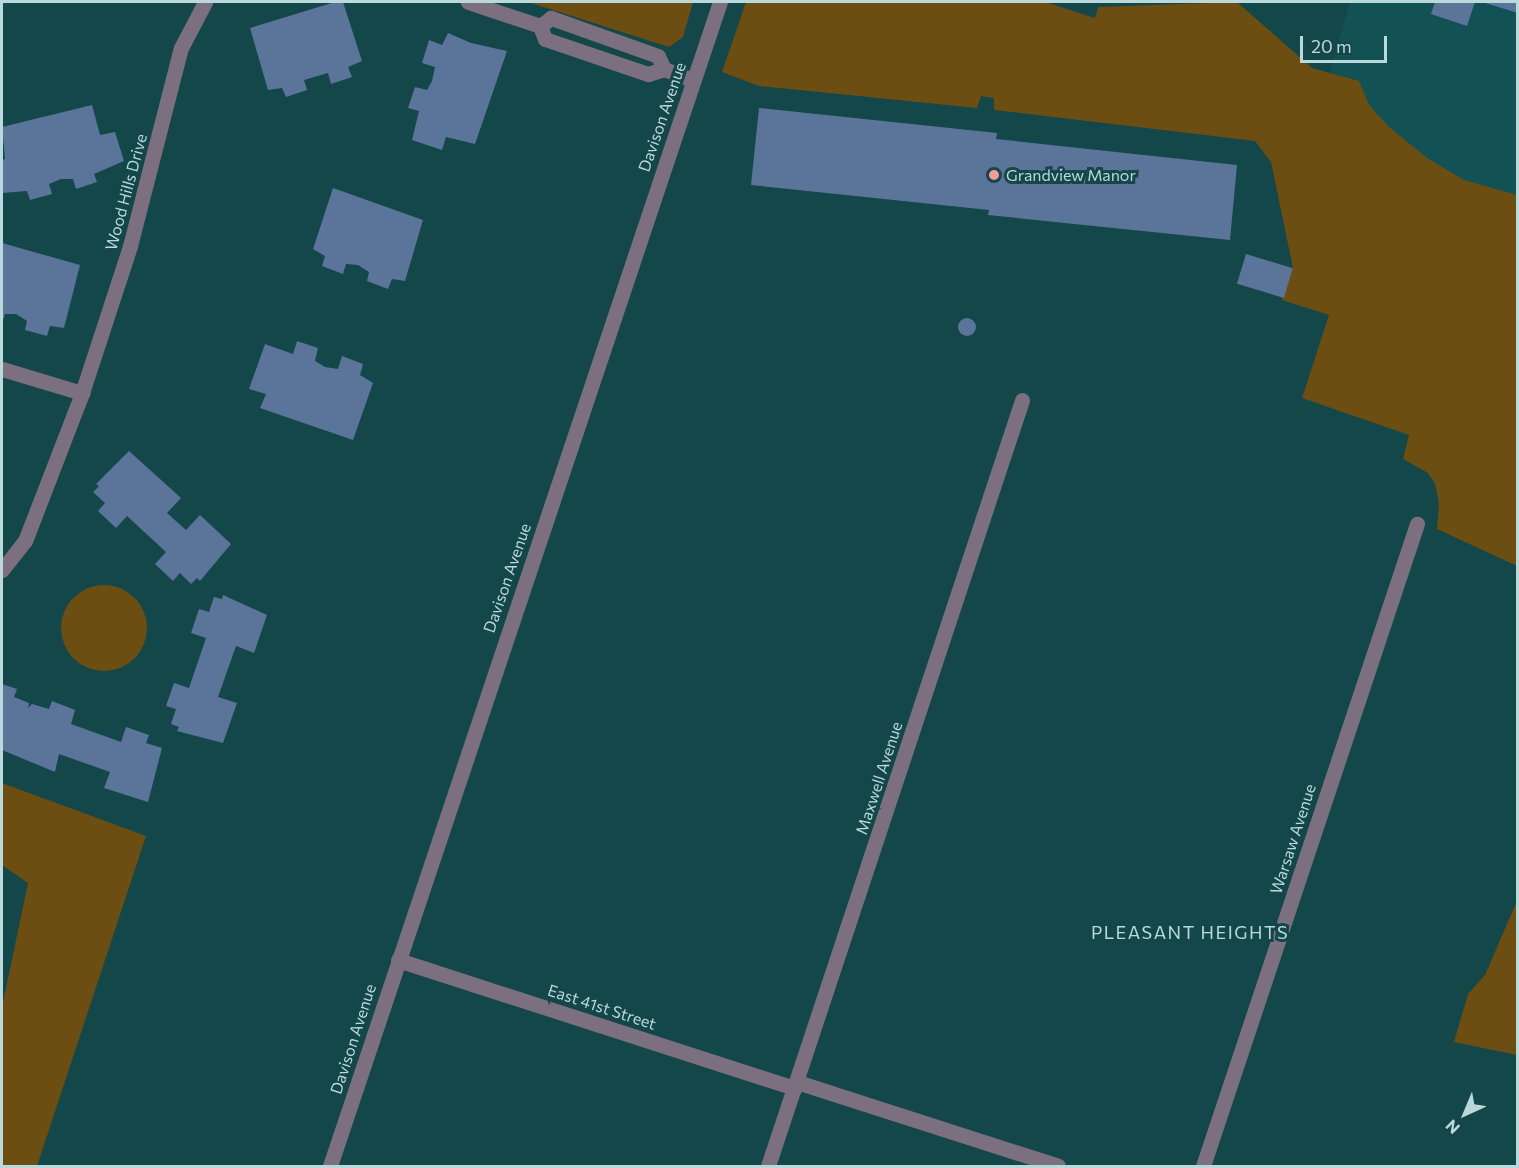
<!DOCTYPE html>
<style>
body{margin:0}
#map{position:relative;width:1519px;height:1168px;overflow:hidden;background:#144749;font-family:Commissioner,sans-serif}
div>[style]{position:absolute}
.built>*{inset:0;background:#125254}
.green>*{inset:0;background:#6c4d12}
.round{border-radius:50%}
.building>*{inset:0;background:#5b749a;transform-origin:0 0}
.minor>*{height:15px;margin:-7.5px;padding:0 7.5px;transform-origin:7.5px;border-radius:7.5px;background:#7c7080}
.dots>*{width:16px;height:16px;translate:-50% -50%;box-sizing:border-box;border:3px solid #144749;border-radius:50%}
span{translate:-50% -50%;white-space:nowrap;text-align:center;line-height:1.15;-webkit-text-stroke:6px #144749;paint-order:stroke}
.street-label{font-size:16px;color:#bad9da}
.poi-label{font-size:16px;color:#bad9da}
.left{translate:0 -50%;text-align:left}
.neighbourhood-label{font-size:18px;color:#bad9da;letter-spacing:1.5px}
.frame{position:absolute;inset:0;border:3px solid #bad9da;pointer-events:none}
.north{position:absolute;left:1435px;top:1084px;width:60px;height:60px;-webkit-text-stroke:4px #144749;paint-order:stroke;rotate:224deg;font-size:16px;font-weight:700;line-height:24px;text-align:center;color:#bad9da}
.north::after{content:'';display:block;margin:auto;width:21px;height:27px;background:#bad9da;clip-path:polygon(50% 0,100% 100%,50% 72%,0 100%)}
.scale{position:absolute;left:1300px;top:36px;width:87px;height:27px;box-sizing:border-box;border:3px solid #bad9da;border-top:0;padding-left:8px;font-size:18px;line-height:21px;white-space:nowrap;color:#bad9da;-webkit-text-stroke:4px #144749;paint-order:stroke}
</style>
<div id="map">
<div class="built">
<i style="clip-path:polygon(1350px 2px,1517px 2px,1517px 245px,1320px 106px)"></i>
</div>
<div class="green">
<i style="clip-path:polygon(528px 2px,693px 2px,683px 37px,669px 47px)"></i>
<i style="clip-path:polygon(746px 2px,1045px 2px,1095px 18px,1098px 7px,1237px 2px,1312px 68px,1359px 81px,1369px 105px,1388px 126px,1427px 158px,1464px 180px,1517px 195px,1517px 566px,1437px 529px,1439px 503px,1435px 484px,1428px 473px,1403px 459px,1409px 435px,1302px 398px,1329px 315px,1282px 300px,1293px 268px,1271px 162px,1255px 141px,994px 110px,994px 98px,981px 96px,977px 108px,759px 86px,722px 72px)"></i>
<i class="round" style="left:61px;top:585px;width:86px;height:86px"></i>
<i style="clip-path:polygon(2px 783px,146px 836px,37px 1166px,2px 1166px,2px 1007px,28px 883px,2px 865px)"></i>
<i style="clip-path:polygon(1517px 901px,1517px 1055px,1454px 1042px,1468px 994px,1485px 975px)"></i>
</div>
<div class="building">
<i style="clip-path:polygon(335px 2px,343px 2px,362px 61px,348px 67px,352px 77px,331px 84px,328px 73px,304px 80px,307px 90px,286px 97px,282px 88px,268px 90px,250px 28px)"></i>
<i style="clip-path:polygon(1435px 2px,1475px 2px,1467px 26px,1431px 14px)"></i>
<i style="clip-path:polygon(1482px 2px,1518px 2px,1518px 13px)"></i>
<i style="clip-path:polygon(448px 33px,471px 43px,507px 51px,475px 144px,446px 137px,442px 150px,412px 140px,419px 111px,408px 108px,415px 87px,427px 90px,432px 81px,435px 67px,422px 63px,429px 40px,442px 45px)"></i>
<i style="clip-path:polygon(92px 105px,100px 135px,115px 132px,124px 161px,94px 174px,97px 182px,76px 189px,73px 179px,61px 179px,49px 184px,52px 194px,30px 200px,27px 191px,2px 193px,2px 160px,5px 159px,2px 127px)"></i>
<i style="clip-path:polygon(759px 108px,997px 133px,996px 139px,1237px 165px,1230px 240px,988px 215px,989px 210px,751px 185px)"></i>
<i style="clip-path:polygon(333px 188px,423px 220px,405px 281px,392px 279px,388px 289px,367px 281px,369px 272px,358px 265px,346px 264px,343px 274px,322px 266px,325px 256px,313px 249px)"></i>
<i style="clip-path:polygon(2px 243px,80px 265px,64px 328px,50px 326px,47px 336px,25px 330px,27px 321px,16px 314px,5px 314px,2px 323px)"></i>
<i style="left:1246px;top:254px;width:49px;height:31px;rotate:17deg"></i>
<i class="round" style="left:958px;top:318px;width:18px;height:18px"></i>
<i style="clip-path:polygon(297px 341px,318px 348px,315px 361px,325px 367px,338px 369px,342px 356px,363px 364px,360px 375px,373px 383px,353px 440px,260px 408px,266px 394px,249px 389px,265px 344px,293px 354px)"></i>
<i style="clip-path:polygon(129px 451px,181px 498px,167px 513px,186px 530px,200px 515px,231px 544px,200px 581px,197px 578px,191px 584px,180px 573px,173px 581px,155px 564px,166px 552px,127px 516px,116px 528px,98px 511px,105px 503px,93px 492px,99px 486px,96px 484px)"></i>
<i style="clip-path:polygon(223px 595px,267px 615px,254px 653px,236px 646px,218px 697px,237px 703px,223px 743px,177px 731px,179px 727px,171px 724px,176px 709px,166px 706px,174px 683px,189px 688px,206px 638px,191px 633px,199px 609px,209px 612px,214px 597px,222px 599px)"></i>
<i style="clip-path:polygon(2px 684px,17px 689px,14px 697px,29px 703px,28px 708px,32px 704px,49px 709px,52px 701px,75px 710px,71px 724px,121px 742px,126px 727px,149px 735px,146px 743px,162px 748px,148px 802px,104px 788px,110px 772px,59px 754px,55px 772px,2px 750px)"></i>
</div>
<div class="minor">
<i style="left:468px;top:2px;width:76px;rotate:18.4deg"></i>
<i style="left:540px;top:26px;width:14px;rotate:69deg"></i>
<i style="left:545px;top:39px;width:109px;rotate:18.8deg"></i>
<i style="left:648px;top:74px;width:17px;rotate:-17deg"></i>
<i style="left:664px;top:69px;width:14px;rotate:-115deg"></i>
<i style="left:658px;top:56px;width:114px;rotate:-160.4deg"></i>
<i style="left:551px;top:18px;width:14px;rotate:144deg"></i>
<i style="left:664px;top:69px;width:31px;rotate:21deg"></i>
<i style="left:2px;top:369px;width:84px;rotate:16.7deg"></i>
<i style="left:2px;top:570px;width:37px;rotate:-52deg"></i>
<i style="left:25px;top:541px;width:159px;rotate:-68.9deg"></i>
<i style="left:82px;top:393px;width:155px;rotate:-71.9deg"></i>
<i style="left:130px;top:246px;width:204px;rotate:-75.6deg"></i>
<i style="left:181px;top:48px;width:52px;rotate:-62.4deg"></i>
<i style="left:398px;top:960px;width:417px;rotate:17.9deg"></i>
<i style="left:797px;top:1082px;width:274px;rotate:17.8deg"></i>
<i style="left:330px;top:1166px;width:1228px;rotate:-71.48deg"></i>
<i style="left:768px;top:1166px;width:807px;rotate:-71.65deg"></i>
<i style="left:1203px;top:1166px;width:677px;rotate:-71.57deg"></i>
</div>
<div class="dots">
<i style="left:994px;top:175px;background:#f59b9d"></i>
</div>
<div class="street-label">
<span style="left:662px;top:117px;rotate:-71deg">Davison Avenue</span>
<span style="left:126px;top:192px;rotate:-75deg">Wood Hills Drive</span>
<span style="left:507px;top:578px;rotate:-71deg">Davison Avenue</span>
<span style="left:879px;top:778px;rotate:-72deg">Maxwell Avenue</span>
<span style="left:1293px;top:839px;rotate:-72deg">Warsaw Avenue</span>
<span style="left:602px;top:1007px;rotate:18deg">East 41st Street</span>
<span style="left:353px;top:1039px;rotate:-72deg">Davison Avenue</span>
</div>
<div class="poi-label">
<span class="left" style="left:1006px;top:175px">Grandview Manor</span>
</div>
<div class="neighbourhood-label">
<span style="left:1190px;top:932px">PLEASANT HEIGHTS</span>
</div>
<div class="frame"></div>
<div class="north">N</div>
<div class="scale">20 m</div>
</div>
